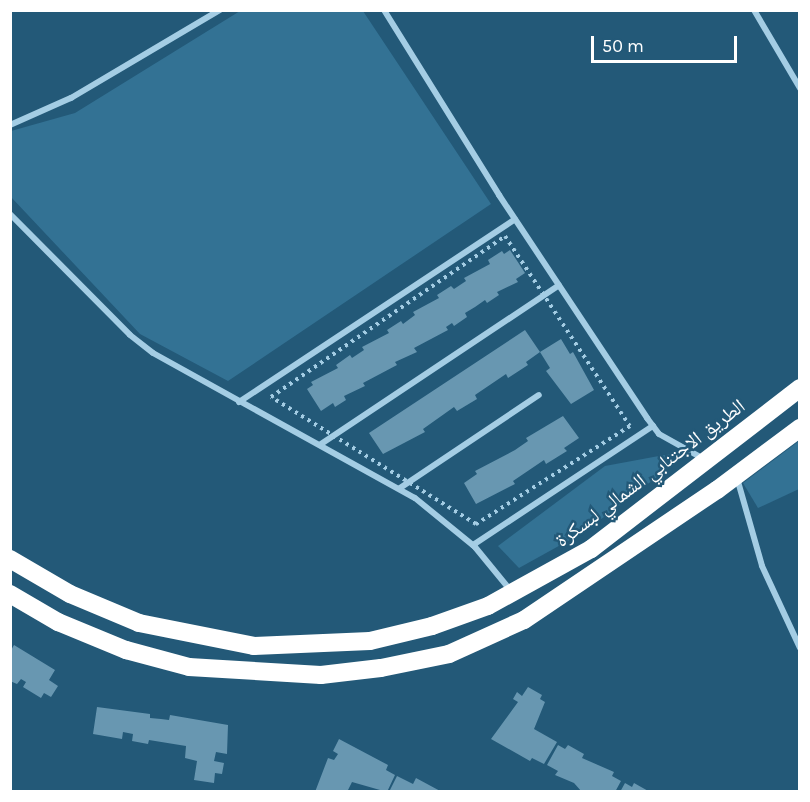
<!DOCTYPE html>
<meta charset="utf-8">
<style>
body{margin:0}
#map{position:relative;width:810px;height:802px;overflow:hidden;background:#235978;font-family:Karla,"Noto Naskh Arabic",sans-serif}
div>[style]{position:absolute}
.green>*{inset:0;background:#337294}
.building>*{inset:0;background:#6897b1}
.path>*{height:4px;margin-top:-2px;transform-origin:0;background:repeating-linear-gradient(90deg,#a4cde4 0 3px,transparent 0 7.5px)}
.street>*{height:6px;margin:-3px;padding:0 3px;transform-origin:3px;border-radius:3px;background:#a4cde4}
.highway>*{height:18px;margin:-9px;padding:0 9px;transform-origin:9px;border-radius:9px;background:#fff}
span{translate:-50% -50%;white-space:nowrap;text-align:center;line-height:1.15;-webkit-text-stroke:5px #235978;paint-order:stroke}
.street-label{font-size:20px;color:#fff}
.frame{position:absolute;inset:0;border:12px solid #fff;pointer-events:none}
.scale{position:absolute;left:591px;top:36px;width:146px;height:27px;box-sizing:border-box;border:3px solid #fff;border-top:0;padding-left:8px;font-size:18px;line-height:21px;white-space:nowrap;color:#fff;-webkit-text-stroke:4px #235978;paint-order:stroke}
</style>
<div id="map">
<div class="green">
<i style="clip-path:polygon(363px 11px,491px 204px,228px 381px,140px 334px,11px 197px,11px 131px,75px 113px,240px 11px)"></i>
<i style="clip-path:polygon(799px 441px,799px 489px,758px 508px,743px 483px)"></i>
<i style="clip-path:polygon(675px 453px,677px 462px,584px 532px,519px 568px,498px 546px,605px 466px)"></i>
</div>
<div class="building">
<i style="clip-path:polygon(510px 250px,525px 273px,516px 279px,518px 282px,497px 292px,499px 295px,487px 303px,485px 300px,475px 307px,465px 313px,467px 317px,454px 326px,452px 323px,446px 327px,448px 330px,414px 348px,417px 352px,395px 362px,397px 365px,363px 383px,365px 386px,344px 396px,346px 400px,335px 407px,333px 403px,321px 411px,307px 389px,313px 385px,311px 382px,338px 368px,336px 365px,350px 355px,352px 358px,364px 350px,362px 347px,389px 333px,387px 330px,401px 321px,403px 324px,415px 315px,413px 312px,439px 298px,437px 295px,451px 286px,454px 289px,466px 281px,464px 278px,490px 264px,488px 260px,502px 251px,504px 254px)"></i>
<i style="clip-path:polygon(525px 330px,540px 352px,526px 362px,528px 365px,508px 378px,506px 374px,475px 395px,477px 399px,457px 411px,454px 407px,423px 429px,425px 432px,383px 454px,369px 433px)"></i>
<i style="clip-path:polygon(561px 339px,570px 354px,573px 352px,594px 390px,571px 404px,546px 371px,550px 368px,540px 352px)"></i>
<i style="clip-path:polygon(563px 416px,579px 438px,564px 448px,567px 451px,546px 464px,544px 460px,513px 481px,515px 484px,476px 504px,464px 483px,477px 474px,475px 471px,515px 450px,528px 441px,526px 438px)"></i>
<i style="clip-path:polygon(14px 645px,55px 670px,49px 680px,58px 686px,51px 697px,44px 693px,41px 698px,23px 687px,26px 682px,21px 679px,17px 684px,10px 681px,10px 652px)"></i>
<i style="clip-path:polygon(528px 687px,542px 695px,540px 699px,545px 702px,534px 729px,557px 742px,544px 764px,532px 758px,530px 761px,491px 739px,518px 702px,513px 699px,517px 692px,522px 696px)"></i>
<i style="clip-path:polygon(97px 707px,150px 714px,150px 718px,161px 719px,169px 720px,170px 715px,228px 725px,227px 754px,216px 752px,214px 761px,224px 763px,222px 774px,215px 773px,214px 783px,194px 780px,197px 761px,185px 758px,186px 746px,149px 740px,148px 744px,132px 741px,133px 734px,123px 732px,122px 739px,93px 734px)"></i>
<i style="clip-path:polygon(339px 739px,388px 765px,386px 770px,395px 775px,387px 792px,352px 782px,347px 792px,315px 792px,328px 758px,334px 760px,338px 754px,333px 751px)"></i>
<i style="clip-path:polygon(558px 745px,565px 749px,568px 745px,584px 754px,582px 758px,614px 772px,612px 776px,621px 781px,615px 792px,582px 792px,574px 783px,555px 775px,558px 771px,547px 765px)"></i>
<i style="clip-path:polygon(397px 776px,413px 784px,416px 778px,442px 792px,389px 792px)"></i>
<i style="clip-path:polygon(625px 783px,632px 787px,634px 783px,650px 792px,620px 792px)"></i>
</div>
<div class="path">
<i style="left:505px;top:236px;width:227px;rotate:56.7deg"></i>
<i style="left:630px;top:426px;width:183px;rotate:147.5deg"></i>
<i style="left:476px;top:524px;width:241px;rotate:-148.2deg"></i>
<i style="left:271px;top:397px;width:284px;rotate:-34.5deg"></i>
</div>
<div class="street">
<i style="left:384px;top:10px;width:218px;rotate:58.1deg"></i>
<i style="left:499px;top:195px;width:268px;rotate:56.4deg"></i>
<i style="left:647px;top:418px;width:20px;rotate:53deg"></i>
<i style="left:659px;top:434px;width:51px;rotate:29.1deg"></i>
<i style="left:754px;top:10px;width:91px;rotate:59.5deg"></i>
<i style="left:10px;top:125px;width:67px;rotate:-23.9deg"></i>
<i style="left:71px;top:98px;width:173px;rotate:-30.6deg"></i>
<i style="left:10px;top:214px;width:170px;rotate:45.2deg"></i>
<i style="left:130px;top:335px;width:29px;rotate:38deg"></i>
<i style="left:153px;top:353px;width:299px;rotate:29deg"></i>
<i style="left:415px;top:498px;width:77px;rotate:39.2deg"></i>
<i style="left:475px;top:547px;width:57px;rotate:50.7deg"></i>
<i style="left:239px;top:402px;width:331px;rotate:-33.5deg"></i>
<i style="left:321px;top:444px;width:286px;rotate:-33.7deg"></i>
<i style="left:737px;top:478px;width:91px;rotate:74.1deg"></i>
<i style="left:762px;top:566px;width:90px;rotate:65.1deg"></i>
<i style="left:400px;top:488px;width:167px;rotate:-33.8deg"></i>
<i style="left:473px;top:545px;width:216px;rotate:-33.5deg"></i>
</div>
<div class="highway">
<i style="left:10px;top:559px;width:69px;rotate:30.3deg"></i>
<i style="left:70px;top:594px;width:75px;rotate:22.8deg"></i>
<i style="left:139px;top:623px;width:117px;rotate:11.3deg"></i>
<i style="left:254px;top:646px;width:116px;rotate:-2.5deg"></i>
<i style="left:370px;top:641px;width:64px;rotate:-13.6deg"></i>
<i style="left:432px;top:626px;width:59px;rotate:-19.7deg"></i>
<i style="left:488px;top:606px;width:118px;rotate:-29deg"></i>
<i style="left:591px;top:549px;width:264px;rotate:-37.6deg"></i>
<i style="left:10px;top:594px;width:56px;rotate:30.3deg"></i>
<i style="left:58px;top:622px;width:74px;rotate:22.4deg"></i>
<i style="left:126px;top:650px;width:65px;rotate:15.1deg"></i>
<i style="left:189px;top:667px;width:132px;rotate:3.5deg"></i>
<i style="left:321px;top:675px;width:60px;rotate:-6.7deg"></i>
<i style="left:381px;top:668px;width:69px;rotate:-11.6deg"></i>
<i style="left:449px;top:654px;width:82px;rotate:-24.4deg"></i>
<i style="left:524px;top:620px;width:233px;rotate:-34deg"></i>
<i style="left:717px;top:490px;width:104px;rotate:-36.8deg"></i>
</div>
<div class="street-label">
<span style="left:650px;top:473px;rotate:-37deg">الطريق الاجتنابي الشمالي لبسكرة</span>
</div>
<div class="frame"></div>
<div class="scale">50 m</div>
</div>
